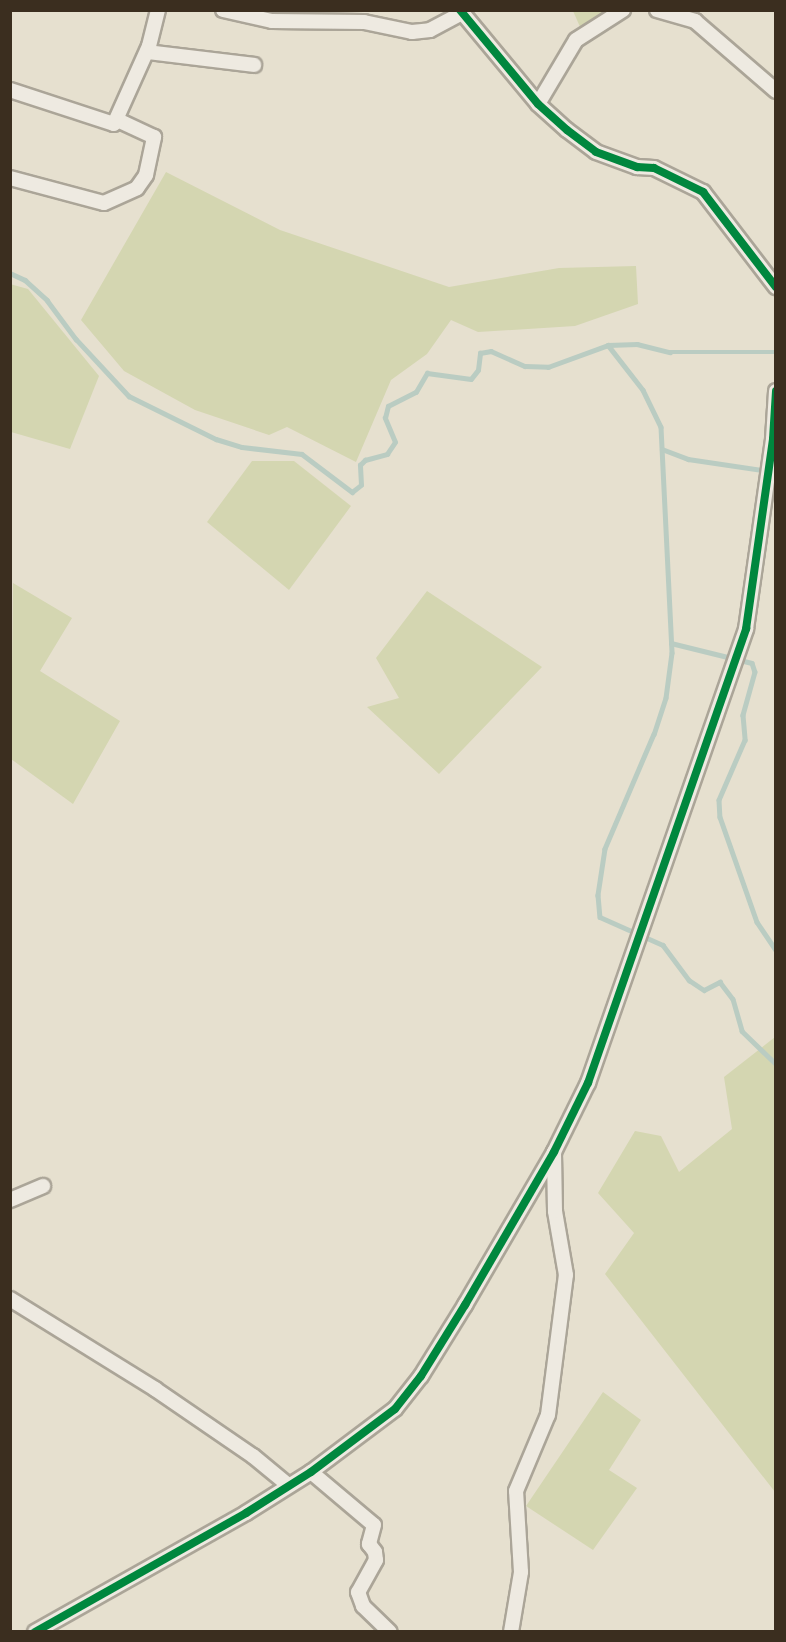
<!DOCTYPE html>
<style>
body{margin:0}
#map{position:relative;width:786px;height:1642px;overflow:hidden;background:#e6e0cf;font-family:"Source Serif 4",serif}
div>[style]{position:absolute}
.green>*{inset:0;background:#d4d6b1}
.stream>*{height:4.5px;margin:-2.25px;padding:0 2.25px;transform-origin:2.25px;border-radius:2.25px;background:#baccc2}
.roads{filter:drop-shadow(2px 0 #aba598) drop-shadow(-2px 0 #aba598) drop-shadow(0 2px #aba598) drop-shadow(0 -2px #aba598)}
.street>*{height:14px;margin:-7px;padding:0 7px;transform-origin:7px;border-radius:7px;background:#eeeae1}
.cycleway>*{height:8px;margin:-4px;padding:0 4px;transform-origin:4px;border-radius:4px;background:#00873e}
span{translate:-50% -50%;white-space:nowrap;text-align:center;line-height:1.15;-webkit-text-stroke:5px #f6efd6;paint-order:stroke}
.frame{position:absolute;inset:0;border:12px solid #3b2e1f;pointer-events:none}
</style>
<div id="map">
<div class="green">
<i style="clip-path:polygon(573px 11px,611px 11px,581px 29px)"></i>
<i style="clip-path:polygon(166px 172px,280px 230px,449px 287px,559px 268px,636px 266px,638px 304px,575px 326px,478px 332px,451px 320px,427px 354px,391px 380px,356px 462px,287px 427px,269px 435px,195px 410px,124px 371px,81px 320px)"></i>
<i style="clip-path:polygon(10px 284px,28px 289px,99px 376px,70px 449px,11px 432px)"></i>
<i style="clip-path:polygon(252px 461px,294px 461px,351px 506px,289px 590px,207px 522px)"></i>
<i style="clip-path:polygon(13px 583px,72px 618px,40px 671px,120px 721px,73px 804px,11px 759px)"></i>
<i style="clip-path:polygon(427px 591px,542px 667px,439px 774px,367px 707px,399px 698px,376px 658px)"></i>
<i style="clip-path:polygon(775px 1037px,775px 1492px,605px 1274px,634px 1233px,598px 1193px,635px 1131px,661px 1136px,679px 1172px,732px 1129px,724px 1077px)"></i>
<i style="clip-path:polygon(603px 1392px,641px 1420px,609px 1470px,637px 1488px,593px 1550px,526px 1506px)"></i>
</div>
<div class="stream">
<i style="left:10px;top:273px;width:17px;rotate:25deg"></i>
<i style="left:25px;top:280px;width:30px;rotate:42deg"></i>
<i style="left:47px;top:300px;width:49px;rotate:53.4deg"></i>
<i style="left:76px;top:339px;width:78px;rotate:47.1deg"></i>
<i style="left:129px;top:396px;width:97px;rotate:26.3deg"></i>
<i style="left:216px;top:439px;width:27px;rotate:17deg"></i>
<i style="left:242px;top:447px;width:60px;rotate:6.7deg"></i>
<i style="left:302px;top:454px;width:63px;rotate:37.2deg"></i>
<i style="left:352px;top:492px;width:11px;rotate:-38deg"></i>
<i style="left:361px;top:485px;width:20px;rotate:-93deg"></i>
<i style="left:360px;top:465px;width:7px;rotate:-45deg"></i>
<i style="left:365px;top:460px;width:23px;rotate:-15deg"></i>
<i style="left:387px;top:454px;width:14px;rotate:-56deg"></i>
<i style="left:395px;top:442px;width:26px;rotate:-113deg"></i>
<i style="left:385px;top:418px;width:12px;rotate:-76deg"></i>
<i style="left:388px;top:406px;width:31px;rotate:-27deg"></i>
<i style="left:416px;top:392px;width:22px;rotate:-60deg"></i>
<i style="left:427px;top:373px;width:44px;rotate:7.8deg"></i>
<i style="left:471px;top:379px;width:11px;rotate:-52deg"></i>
<i style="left:478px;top:370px;width:17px;rotate:-83deg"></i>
<i style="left:480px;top:353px;width:11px;rotate:-10deg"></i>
<i style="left:491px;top:351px;width:37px;rotate:24deg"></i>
<i style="left:525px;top:366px;width:23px;rotate:2deg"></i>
<i style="left:548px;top:367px;width:64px;rotate:-20.1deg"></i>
<i style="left:608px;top:345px;width:29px;rotate:-2deg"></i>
<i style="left:637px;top:344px;width:34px;rotate:14deg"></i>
<i style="left:670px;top:352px;width:106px"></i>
<i style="left:608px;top:345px;width:57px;rotate:52.1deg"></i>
<i style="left:643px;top:390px;width:41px;rotate:64.1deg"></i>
<i style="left:661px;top:427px;width:226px;rotate:87.2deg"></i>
<i style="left:672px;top:653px;width:45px;rotate:97.6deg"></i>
<i style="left:666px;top:698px;width:38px;rotate:108deg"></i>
<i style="left:654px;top:734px;width:125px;rotate:113.1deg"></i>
<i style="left:605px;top:849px;width:47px;rotate:98.7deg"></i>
<i style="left:598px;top:895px;width:22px;rotate:85deg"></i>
<i style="left:600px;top:917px;width:69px;rotate:24deg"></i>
<i style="left:663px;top:945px;width:44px;rotate:53.4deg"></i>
<i style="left:689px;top:980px;width:18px;rotate:34deg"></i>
<i style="left:704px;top:990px;width:18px;rotate:-27deg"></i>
<i style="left:720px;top:982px;width:21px;rotate:53deg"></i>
<i style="left:733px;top:999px;width:33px;rotate:74deg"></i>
<i style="left:742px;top:1031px;width:47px;rotate:44.1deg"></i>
<i style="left:662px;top:449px;width:28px;rotate:21deg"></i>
<i style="left:688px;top:459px;width:89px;rotate:8.4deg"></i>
<i style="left:671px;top:643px;width:83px;rotate:13.9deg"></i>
<i style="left:752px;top:663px;width:9px;rotate:72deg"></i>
<i style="left:755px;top:672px;width:45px;rotate:105.6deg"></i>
<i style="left:743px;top:715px;width:25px;rotate:85deg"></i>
<i style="left:745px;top:740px;width:65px;rotate:113.4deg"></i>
<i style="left:719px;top:800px;width:17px;rotate:87deg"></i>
<i style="left:720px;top:817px;width:111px;rotate:70.6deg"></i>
<i style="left:757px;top:922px;width:34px;rotate:56deg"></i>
</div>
<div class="roads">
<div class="street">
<i style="left:223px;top:10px;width:50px;rotate:12.7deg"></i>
<i style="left:272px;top:21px;width:92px;rotate:0.6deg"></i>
<i style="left:364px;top:22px;width:49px;rotate:11.8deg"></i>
<i style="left:412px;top:32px;width:18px;rotate:-6deg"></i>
<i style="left:430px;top:30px;width:36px;rotate:-28deg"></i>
<i style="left:460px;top:10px;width:122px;rotate:50.3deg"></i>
<i style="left:538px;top:104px;width:39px;rotate:42deg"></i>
<i style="left:567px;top:130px;width:36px;rotate:37deg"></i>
<i style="left:596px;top:152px;width:44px;rotate:20.1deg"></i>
<i style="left:637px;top:167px;width:17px;rotate:3deg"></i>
<i style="left:654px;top:168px;width:55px;rotate:26.1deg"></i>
<i style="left:703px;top:192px;width:120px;rotate:52.5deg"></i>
<i style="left:657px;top:10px;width:40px;rotate:16deg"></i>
<i style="left:695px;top:21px;width:107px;rotate:40.8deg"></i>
<i style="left:147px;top:52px;width:108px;rotate:6.9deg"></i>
<i style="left:10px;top:90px;width:109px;rotate:18.1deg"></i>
<i style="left:114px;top:124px;width:85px;rotate:-65.8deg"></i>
<i style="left:149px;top:46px;width:37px;rotate:-76deg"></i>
<i style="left:538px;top:104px;width:74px;rotate:-59.3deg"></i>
<i style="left:576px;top:40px;width:56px;rotate:-32.6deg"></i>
<i style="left:10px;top:178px;width:97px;rotate:14.9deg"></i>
<i style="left:104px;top:203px;width:36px;rotate:-24deg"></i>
<i style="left:137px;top:188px;width:16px;rotate:-55deg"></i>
<i style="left:146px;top:175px;width:39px;rotate:-78deg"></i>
<i style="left:154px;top:137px;width:40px;rotate:-155deg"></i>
<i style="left:10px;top:1200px;width:36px;rotate:-23deg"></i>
<i style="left:10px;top:1299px;width:171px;rotate:31.8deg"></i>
<i style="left:155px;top:1389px;width:119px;rotate:34.4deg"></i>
<i style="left:253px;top:1456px;width:45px;rotate:39.6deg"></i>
<i style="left:311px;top:1472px;width:82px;rotate:40.1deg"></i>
<i style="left:374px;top:1525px;width:20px;rotate:105deg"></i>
<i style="left:369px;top:1544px;width:10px;rotate:53deg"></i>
<i style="left:375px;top:1552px;width:8px;rotate:83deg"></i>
<i style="left:376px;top:1560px;width:37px;rotate:119deg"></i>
<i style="left:358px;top:1592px;width:15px;rotate:70deg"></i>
<i style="left:363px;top:1606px;width:37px;rotate:44deg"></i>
<i style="left:35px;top:1632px;width:242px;rotate:-29.4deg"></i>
<i style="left:246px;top:1513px;width:77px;rotate:-32.2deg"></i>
<i style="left:311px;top:1472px;width:105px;rotate:-36.9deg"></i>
<i style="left:395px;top:1409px;width:42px;rotate:-51.8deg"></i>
<i style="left:421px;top:1376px;width:84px;rotate:-58.2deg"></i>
<i style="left:465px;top:1305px;width:177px;rotate:-59.8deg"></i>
<i style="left:554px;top:1152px;width:77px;rotate:-63.8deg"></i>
<i style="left:588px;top:1083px;width:481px;rotate:-70.8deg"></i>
<i style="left:746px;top:629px;width:192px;rotate:-81.9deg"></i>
<i style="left:773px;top:439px;width:48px;rotate:-86.4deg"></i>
<i style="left:511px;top:1632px;width:61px;rotate:-80.5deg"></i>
<i style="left:521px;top:1572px;width:81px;rotate:-93.5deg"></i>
<i style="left:516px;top:1491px;width:82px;rotate:-67.2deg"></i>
<i style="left:548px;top:1415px;width:141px;rotate:-82.7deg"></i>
<i style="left:566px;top:1275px;width:65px;rotate:-99.8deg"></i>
<i style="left:555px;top:1211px;width:59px;rotate:-91deg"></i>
</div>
</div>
<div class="cycleway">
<i style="left:460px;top:10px;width:122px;rotate:50.3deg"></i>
<i style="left:538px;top:104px;width:39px;rotate:42deg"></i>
<i style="left:567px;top:130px;width:36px;rotate:37deg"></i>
<i style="left:596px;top:152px;width:44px;rotate:20.1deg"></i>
<i style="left:637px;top:167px;width:17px;rotate:3deg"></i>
<i style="left:654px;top:168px;width:55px;rotate:26.1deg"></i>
<i style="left:703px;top:192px;width:120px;rotate:52.5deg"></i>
<i style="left:35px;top:1632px;width:242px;rotate:-29.4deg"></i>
<i style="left:246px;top:1513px;width:77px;rotate:-32.2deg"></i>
<i style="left:311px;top:1472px;width:105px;rotate:-36.9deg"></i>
<i style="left:395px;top:1409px;width:42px;rotate:-51.8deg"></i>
<i style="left:421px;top:1376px;width:84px;rotate:-58.2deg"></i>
<i style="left:465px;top:1305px;width:177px;rotate:-59.8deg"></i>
<i style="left:554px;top:1152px;width:77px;rotate:-63.8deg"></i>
<i style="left:588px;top:1083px;width:481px;rotate:-70.8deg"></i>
<i style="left:746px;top:629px;width:192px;rotate:-81.9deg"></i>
<i style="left:773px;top:439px;width:48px;rotate:-86.4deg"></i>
</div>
<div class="frame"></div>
</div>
